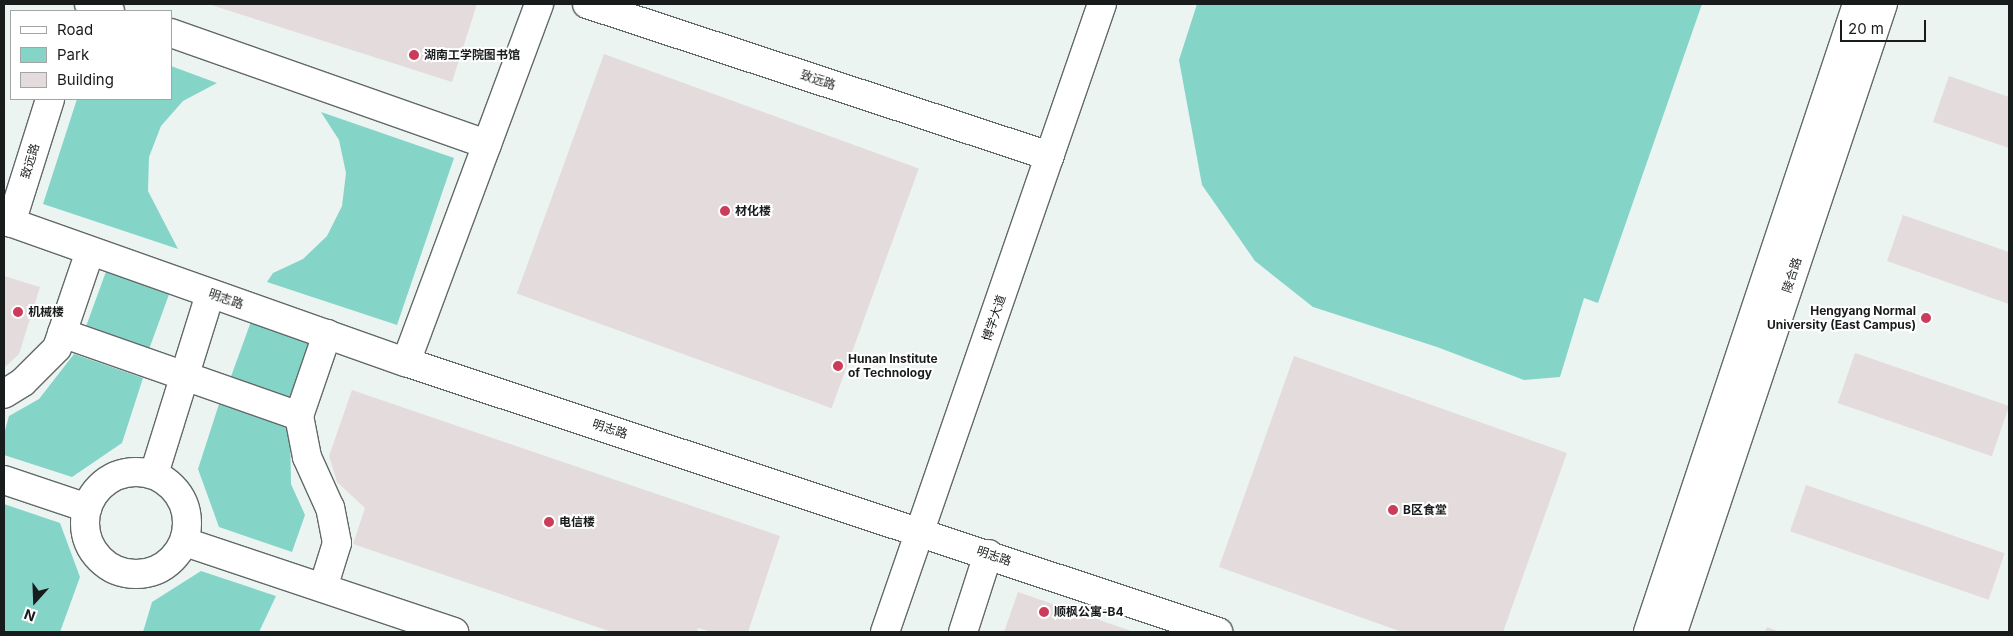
<!DOCTYPE html>
<meta charset="utf-8">
<style>
body{margin:0}
#map{position:relative;width:2013px;height:636px;overflow:hidden;background:#ecf4f2;font-family:Inter,"Noto Sans SC",sans-serif}
div>[style]{position:absolute}
.green>*{inset:0;background:#84d5c8;transform-origin:0 0}
.building>*{inset:0;background:#e4dbdc;transform-origin:0 0}
.roads{filter:drop-shadow(1px 0 #626968) drop-shadow(-1px 0 #626968) drop-shadow(0 1px #626968) drop-shadow(0 -1px #626968)}
.minor>*{height:28px;margin:-14px;padding:0 14px;transform-origin:14px;border-radius:14px;background:#fff}
.minor>.ring{margin:-14px;padding:0;box-sizing:content-box;background:none;border:28px solid #fff;border-radius:50%}
.dots>*{width:14px;height:14px;translate:-50% -50%;box-sizing:border-box;border:2px solid #fff;border-radius:50%}
span{translate:-50% -50%;white-space:nowrap;text-align:center;line-height:1.15;-webkit-text-stroke:4px #fff;paint-order:stroke}
.poi-label{font-size:12px;color:#191c1c;font-weight:700}
.left{translate:0 -50%;text-align:left}
.right{translate:-100% -50%;text-align:right}
.street-label{font-size:12px;color:#191c1c}
.frame{position:absolute;inset:0;border:5px solid #191c1c;pointer-events:none}
.legend{position:absolute;left:10px;top:10px;width:162px;height:90px;box-sizing:border-box;background:#fff;border:1px solid #a3a4a4;margin:0;padding:6px 9px;list-style:none;font-size:15px;color:#191c1c}
.legend li{display:flex;align-items:center;gap:10px;height:25px}
.legend b{width:25px;border:1px solid #a3a4a4}
.north{position:absolute;left:10px;top:576px;width:50px;height:50px;-webkit-text-stroke:4px #fff;paint-order:stroke;rotate:200deg;font-size:14px;font-weight:700;line-height:20px;text-align:center;color:#191c1c}
.north::after{content:'';display:block;margin:auto;width:18px;height:22px;background:#191c1c;clip-path:polygon(50% 0,100% 100%,50% 72%,0 100%)}
.scale{position:absolute;left:1840px;top:20px;width:86px;height:22px;box-sizing:border-box;border:2px solid #191c1c;border-top:0;padding-left:6px;font-size:15px;line-height:18px;white-space:nowrap;color:#191c1c;-webkit-text-stroke:4px #fff;paint-order:stroke}
</style>
<div id="map">
<div class="green">
<i style="clip-path:polygon(1197px 4px,1702px 4px,1598px 303px,1584px 298px,1560px 377px,1524px 380px,1437px 347px,1313px 307px,1255px 261px,1202px 185px,1179px 60px)"></i>
<i style="clip-path:polygon(171px 66px,217px 83px,183px 101px,161px 126px,149px 157px,148px 191px,178px 249px,43px 204px,77px 99px,171px 99px)"></i>
<i style="clip-path:polygon(321px 112px,454px 158px,397px 325px,267px 282px,273px 273px,303px 259px,327px 236px,342px 206px,346px 173px,339px 140px)"></i>
<i style="left:108px;top:266px;width:67px;height:71px;rotate:20deg"></i>
<i style="left:253px;top:316px;width:66px;height:71px;rotate:20deg"></i>
<i style="clip-path:polygon(74px 354px,143px 378px,122px 443px,72px 477px,4px 455px,4px 434px,9px 416px,39px 399px)"></i>
<i style="clip-path:polygon(219px 404px,290px 427px,291px 484px,305px 515px,292px 552px,219px 527px,198px 469px)"></i>
<i style="clip-path:polygon(4px 504px,60px 523px,80px 577px,60px 632px,4px 632px)"></i>
<i style="clip-path:polygon(201px 571px,276px 596px,259px 632px,143px 632px,152px 602px)"></i>
</div>
<div class="building">
<i style="clip-path:polygon(208px 4px,477px 4px,452px 82px)"></i>
<i style="left:604px;top:54px;width:335px;height:255px;rotate:20deg"></i>
<i style="clip-path:polygon(1949px 76px,2009px 97px,2009px 148px,1933px 122px)"></i>
<i style="clip-path:polygon(1903px 215px,2009px 252px,2009px 304px,1887px 261px)"></i>
<i style="clip-path:polygon(4px 276px,40px 287px,19px 354px,4px 368px)"></i>
<i style="left:1855px;top:353px;width:163px;height:53px;rotate:19deg"></i>
<i style="clip-path:polygon(1294px 356px,1567px 453px,1503px 632px,1402px 632px,1219px 567px)"></i>
<i style="clip-path:polygon(352px 390px,780px 536px,748px 632px,712px 632px,698px 628px,697px 632px,612px 632px,353px 544px,365px 508px,337px 482px,329px 456px)"></i>
<i style="left:1806px;top:485px;width:210px;height:49px;rotate:19deg"></i>
<i style="clip-path:polygon(1018px 592px,1134px 632px,1004px 632px)"></i>
<i style="clip-path:polygon(1767px 627px,1780px 632px,1765px 632px)"></i>
</div>
<div class="roads">
<div class="minor">
<i style="left:89px;top:4px;width:22px;rotate:18deg"></i>
<i style="left:587px;top:4px;width:487px;rotate:18.2deg"></i>
<i style="left:171px;top:33px;width:335px;rotate:19.4deg"></i>
<i style="left:4px;top:220px;width:426px;rotate:19.5deg"></i>
<i style="left:406px;top:362px;width:856px;rotate:18.39deg"></i>
<i style="left:11px;top:223px;width:130px;rotate:-72.5deg"></i>
<i style="left:62px;top:333px;width:251px;rotate:19.3deg"></i>
<i style="left:406px;top:362px;width:382px;rotate:-69.6deg"></i>
<i style="left:4px;top:394px;width:22px;rotate:-32deg"></i>
<i style="left:23px;top:382px;width:48px;rotate:-45deg"></i>
<i style="left:57px;top:348px;width:102px;rotate:-71.2deg"></i>
<i class="ring" style="left:85px;top:472px;width:74px;height:74px"></i>
<i style="left:154px;top:474px;width:189px;rotate:-72.7deg"></i>
<i style="left:4px;top:480px;width:88px;rotate:18.6deg"></i>
<i style="left:185px;top:542px;width:284px;rotate:18.5deg"></i>
<i style="left:323px;top:588px;width:47px;rotate:-72.7deg"></i>
<i style="left:337px;top:543px;width:36px;rotate:-101deg"></i>
<i style="left:330px;top:508px;width:56px;rotate:-114.3deg"></i>
<i style="left:307px;top:457px;width:42px;rotate:-101deg"></i>
<i style="left:299px;top:416px;width:87px;rotate:-71.1deg"></i>
<i style="left:885px;top:632px;width:664px;rotate:-70.94deg"></i>
<i style="left:963px;top:632px;width:82px;rotate:-72.2deg"></i>
<i style="left:1648px;top:632px;width:662px;rotate:-71.59deg"></i>
<i style="left:1673px;top:632px;width:662px;rotate:-71.51deg"></i>
</div>
</div>
<div class="dots">
<i style="left:414px;top:55px;background:#cb3b5a"></i>
<i style="left:725px;top:211px;background:#cb3b5a"></i>
<i style="left:18px;top:312px;background:#cb3b5a"></i>
<i style="left:1926px;top:318px;background:#cb3b5a"></i>
<i style="left:838px;top:366px;background:#cb3b5a"></i>
<i style="left:1393px;top:510px;background:#cb3b5a"></i>
<i style="left:549px;top:522px;background:#cb3b5a"></i>
<i style="left:1044px;top:612px;background:#cb3b5a"></i>
</div>
<div class="poi-label">
<span class="left" style="left:424px;top:55px">湖南工学院图书馆</span>
<span class="left" style="left:735px;top:211px">材化楼</span>
<span class="right" style="left:1916px;top:318px">Hengyang Normal<br>University (East Campus)</span>
<span class="left" style="left:28px;top:312px">机械楼</span>
<span class="left" style="left:848px;top:366px">Hunan Institute<br>of Technology</span>
<span class="left" style="left:1403px;top:510px">B区食堂</span>
<span class="left" style="left:559px;top:522px">电信楼</span>
<span class="left" style="left:1054px;top:612px">顺枫公寓-B4</span>
</div>
<div class="street-label">
<span style="left:818px;top:80px;rotate:18deg">致远路</span>
<span style="left:30px;top:161px;rotate:-73deg">致远路</span>
<span style="left:1792px;top:275px;rotate:-72deg">陵合路</span>
<span style="left:226px;top:299px;rotate:19deg">明志路</span>
<span style="left:994px;top:318px;rotate:-71deg">博学大道</span>
<span style="left:610px;top:429px;rotate:18deg">明志路</span>
<span style="left:994px;top:556px;rotate:19deg">明志路</span>
</div>
<div class="frame"></div>
<ul class="legend">
<li><b style="height:6px;background:#fff"></b>Road</li>
<li><b style="height:14px;background:#84d5c8"></b>Park</li>
<li><b style="height:14px;background:#e4dbdc"></b>Building</li>
</ul>
<div class="north">N</div>
<div class="scale">20 m</div>
</div>
